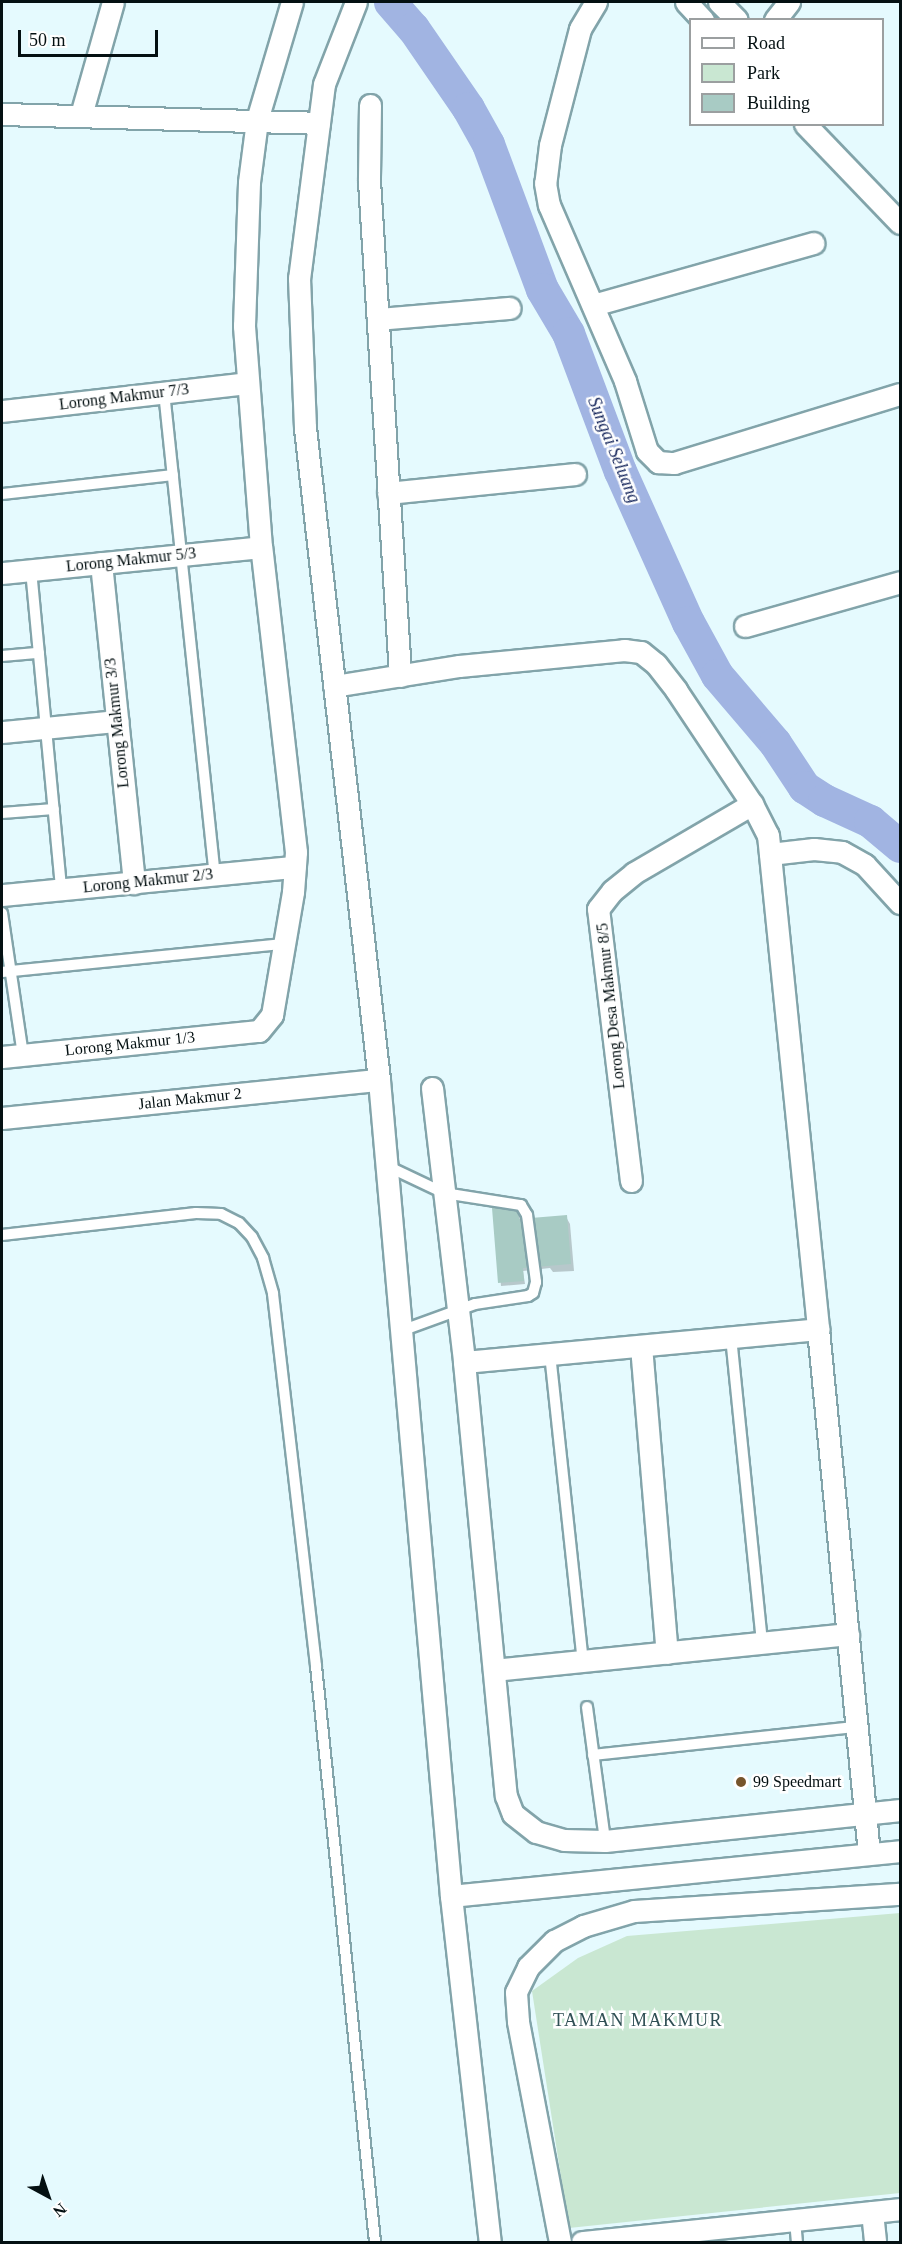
<!DOCTYPE html>
<style>
body{margin:0}
#map{position:relative;width:902px;height:2244px;overflow:hidden;background:#e5fafe;font-family:Georgia,serif}
div>[style]{position:absolute}
.green>*{inset:0;background:#c9e7d2}
.shadow>*{inset:0;background:#0003}
.river>*{height:33px;margin:-16.5px;padding:0 16.5px;transform-origin:16.5px;border-radius:16.5px;background:#a1b4e2}
.building>*{inset:0;background:#a8cbc4}
.roads{filter:drop-shadow(2px 0 #82a4aa) drop-shadow(-2px 0 #82a4aa) drop-shadow(0 2px #82a4aa) drop-shadow(0 -2px #82a4aa)}
.lane>*{height:10px;margin:-5px;padding:0 5px;transform-origin:5px;border-radius:5px;background:#fff}
.street>*{height:21px;margin:-10.5px;padding:0 10.5px;transform-origin:10.5px;border-radius:10.5px;background:#fff}
.dots>*{width:16px;height:16px;translate:-50% -50%;box-sizing:border-box;border:3px solid #fff;border-radius:50%}
span{translate:-50% -50%;white-space:nowrap;text-align:center;line-height:1.15;-webkit-text-stroke:5px #fff;paint-order:stroke}
.street-label{font-size:16px;color:#041012}
.poi-label{font-size:16px;color:#041012}
.left{translate:0 -50%;text-align:left}
.water-label{font-size:18px;color:#122359;font-style:italic}
.neighbourhood-label{font-size:18px;color:#2f4f54;letter-spacing:1.5px}
.frame{position:absolute;inset:0;border:3px solid #041012;pointer-events:none}
.legend{position:absolute;left:689px;top:18px;width:195px;height:108px;box-sizing:border-box;background:#fff;border:2px solid #9b9fa0;margin:0;padding:8px 10px;list-style:none;font-size:18px;color:#041012}
.legend li{display:flex;align-items:center;gap:12px;height:30px}
.legend b{width:30px;border:2px solid #9b9fa0}
.north{position:absolute;left:18px;top:2166px;width:60px;height:60px;-webkit-text-stroke:4px #fff;paint-order:stroke;rotate:140deg;font-size:16px;font-weight:700;line-height:24px;text-align:center;color:#041012}
.north::after{content:'';display:block;margin:auto;width:21px;height:27px;background:#041012;clip-path:polygon(50% 0,100% 100%,50% 72%,0 100%)}
.scale{position:absolute;left:18px;top:30px;width:140px;height:27px;box-sizing:border-box;border:3px solid #041012;border-top:0;padding-left:8px;font-size:18px;line-height:21px;white-space:nowrap;color:#041012;-webkit-text-stroke:4px #fff;paint-order:stroke}
</style>
<div id="map">
<div class="green">
<i style="clip-path:polygon(900px 1913px,900px 2193px,569px 2228px,532px 1991px,578px 1958px,627px 1936px)"></i>
</div>
<div class="shadow">
<i style="clip-path:polygon(494px 1210px,519px 1211px,520px 1220px,566px 1217px,570px 1224px,574px 1271px,553px 1272px,550px 1268px,523px 1271px,525px 1284px,501px 1286px)"></i>
</div>
<div class="river">
<i style="left:390px;top:2px;width:35px;rotate:49deg"></i>
<i style="left:413px;top:28px;width:97px;rotate:55.5deg"></i>
<i style="left:468px;top:108px;width:41px;rotate:60.9deg"></i>
<i style="left:488px;top:144px;width:155px;rotate:69.6deg"></i>
<i style="left:542px;top:289px;width:51px;rotate:59.4deg"></i>
<i style="left:568px;top:333px;width:147px;rotate:69.4deg"></i>
<i style="left:620px;top:471px;width:166px;rotate:65.8deg"></i>
<i style="left:688px;top:622px;width:60px;rotate:61.3deg"></i>
<i style="left:717px;top:675px;width:89px;rotate:49.5deg"></i>
<i style="left:775px;top:743px;width:53px;rotate:56.6deg"></i>
<i style="left:804px;top:787px;width:24px;rotate:33deg"></i>
<i style="left:824px;top:800px;width:51px;rotate:24.5deg"></i>
<i style="left:870px;top:821px;width:39px;rotate:40deg"></i>
</div>
<div class="building">
<i style="clip-path:polygon(518px 1206px,519px 1219px,567px 1215px,571px 1264px,523px 1268px,524px 1281px,498px 1283px,492px 1208px)"></i>
</div>
<div class="roads">
<div class="lane">
<i style="left:164px;top:392px;width:486px;rotate:84deg"></i>
<i style="left:2px;top:494px;width:172px;rotate:-6.3deg"></i>
<i style="left:31px;top:570px;width:320px;rotate:84.6deg"></i>
<i style="left:2px;top:656px;width:37px;rotate:-5deg"></i>
<i style="left:2px;top:813px;width:52px;rotate:-4.4deg"></i>
<i style="left:2px;top:913px;width:144px;rotate:81.6deg"></i>
<i style="left:2px;top:972px;width:283px;rotate:-5.7deg"></i>
<i style="left:387px;top:1166px;width:63px;rotate:25.3deg"></i>
<i style="left:444px;top:1193px;width:78px;rotate:8.9deg"></i>
<i style="left:521px;top:1205px;width:12px;rotate:59deg"></i>
<i style="left:527px;top:1215px;width:68px;rotate:82.3deg"></i>
<i style="left:536px;top:1282px;width:11px;rotate:105deg"></i>
<i style="left:533px;top:1293px;width:6px;rotate:149deg"></i>
<i style="left:528px;top:1296px;width:54px;rotate:171.4deg"></i>
<i style="left:475px;top:1304px;width:79px;rotate:160deg"></i>
<i style="left:2px;top:1235px;width:195px;rotate:-6.5deg"></i>
<i style="left:196px;top:1213px;width:25px;rotate:2deg"></i>
<i style="left:221px;top:1214px;width:20px;rotate:27deg"></i>
<i style="left:239px;top:1223px;width:19px;rotate:47deg"></i>
<i style="left:252px;top:1237px;width:24px;rotate:62deg"></i>
<i style="left:263px;top:1258px;width:37px;rotate:74deg"></i>
<i style="left:273px;top:1294px;width:374px;rotate:83.4deg"></i>
<i style="left:316px;top:1666px;width:579px;rotate:84.15deg"></i>
<i style="left:731px;top:1337px;width:308px;rotate:84.2deg"></i>
<i style="left:550px;top:1354px;width:309px;rotate:83.9deg"></i>
<i style="left:587px;top:1707px;width:135px;rotate:82.3deg"></i>
<i style="left:593px;top:1755px;width:265px;rotate:-6.1deg"></i>
<i style="left:795px;top:2220px;width:22px;rotate:85deg"></i>
</div>
<div class="street">
<i style="left:356px;top:2px;width:88px;rotate:111.3deg"></i>
<i style="left:324px;top:84px;width:196px;rotate:97.3deg"></i>
<i style="left:299px;top:278px;width:150px;rotate:87.7deg"></i>
<i style="left:305px;top:428px;width:656px;rotate:83.52deg"></i>
<i style="left:379px;top:1080px;width:819px;rotate:84.96deg"></i>
<i style="left:451px;top:1896px;width:348px;rotate:83.6deg"></i>
<i style="left:596px;top:2px;width:31px;rotate:121deg"></i>
<i style="left:580px;top:29px;width:120px;rotate:104.5deg"></i>
<i style="left:550px;top:145px;width:38px;rotate:97deg"></i>
<i style="left:545px;top:183px;width:22px;rotate:80deg"></i>
<i style="left:549px;top:205px;width:192px;rotate:66.6deg"></i>
<i style="left:625px;top:381px;width:73px;rotate:72.6deg"></i>
<i style="left:647px;top:451px;width:16px;rotate:45deg"></i>
<i style="left:658px;top:462px;width:16px;rotate:4deg"></i>
<i style="left:674px;top:463px;width:236px;rotate:-17deg"></i>
<i style="left:686px;top:2px;width:25px;rotate:47deg"></i>
<i style="left:719px;top:2px;width:25px;rotate:45deg"></i>
<i style="left:775px;top:20px;width:23px;rotate:-52deg"></i>
<i style="left:370px;top:105px;width:76px;rotate:90.8deg"></i>
<i style="left:369px;top:181px;width:496px;rotate:86.4deg"></i>
<i style="left:2px;top:114px;width:317px;rotate:1.6deg"></i>
<i style="left:81px;top:115px;width:117px;rotate:-74.2deg"></i>
<i style="left:805px;top:124px;width:137px;rotate:46.2deg"></i>
<i style="left:593px;top:305px;width:229px;rotate:-15.7deg"></i>
<i style="left:378px;top:319px;width:132px;rotate:-4.8deg"></i>
<i style="left:2px;top:411px;width:247px;rotate:-6.5deg"></i>
<i style="left:388px;top:493px;width:188px;rotate:-5.8deg"></i>
<i style="left:101px;top:563px;width:322px;rotate:84.1deg"></i>
<i style="left:2px;top:573px;width:260px;rotate:-5.7deg"></i>
<i style="left:745px;top:626px;width:161px;rotate:-15.8deg"></i>
<i style="left:334px;top:686px;width:127px;rotate:-9.1deg"></i>
<i style="left:459px;top:666px;width:166px;rotate:-5.5deg"></i>
<i style="left:624px;top:650px;width:17px;rotate:7deg"></i>
<i style="left:641px;top:652px;width:19px;rotate:39deg"></i>
<i style="left:656px;top:664px;width:33px;rotate:52deg"></i>
<i style="left:676px;top:690px;width:137px;rotate:56.3deg"></i>
<i style="left:752px;top:804px;width:35px;rotate:63deg"></i>
<i style="left:768px;top:835px;width:497px;rotate:84.2deg"></i>
<i style="left:2px;top:732px;width:116px;rotate:-5.5deg"></i>
<i style="left:770px;top:854px;width:44px;rotate:-6.5deg"></i>
<i style="left:814px;top:849px;width:28px;rotate:6deg"></i>
<i style="left:842px;top:852px;width:26px;rotate:29deg"></i>
<i style="left:865px;top:865px;width:52px;rotate:47.4deg"></i>
<i style="left:2px;top:895px;width:294px;rotate:-5.5deg"></i>
<i style="left:2px;top:1057px;width:258px;rotate:-5.8deg"></i>
<i style="left:259px;top:1031px;width:21px;rotate:-51deg"></i>
<i style="left:272px;top:1015px;width:125px;rotate:-80.3deg"></i>
<i style="left:293px;top:892px;width:40px;rotate:-85.7deg"></i>
<i style="left:296px;top:852px;width:307px;rotate:-96.5deg"></i>
<i style="left:261px;top:547px;width:222px;rotate:-94.4deg"></i>
<i style="left:244px;top:326px;width:144px;rotate:-88deg"></i>
<i style="left:249px;top:182px;width:63px;rotate:-82.6deg"></i>
<i style="left:257px;top:120px;width:123px;rotate:-73.5deg"></i>
<i style="left:432px;top:1088px;width:276px;rotate:83.3deg"></i>
<i style="left:464px;top:1362px;width:436px;rotate:84.5deg"></i>
<i style="left:506px;top:1796px;width:19px;rotate:69deg"></i>
<i style="left:513px;top:1814px;width:29px;rotate:38deg"></i>
<i style="left:536px;top:1832px;width:29px;rotate:16deg"></i>
<i style="left:564px;top:1840px;width:41px;rotate:1.4deg"></i>
<i style="left:605px;top:1841px;width:297px;rotate:-6deg"></i>
<i style="left:2px;top:1118px;width:379px;rotate:-5.8deg"></i>
<i style="left:631px;top:1181px;width:274px;rotate:-96.9deg"></i>
<i style="left:598px;top:909px;width:23px;rotate:-52deg"></i>
<i style="left:612px;top:891px;width:28px;rotate:-39deg"></i>
<i style="left:634px;top:873px;width:137px;rotate:-30.3deg"></i>
<i style="left:641px;top:1346px;width:308px;rotate:85.2deg"></i>
<i style="left:464px;top:1362px;width:356px;rotate:-5.3deg"></i>
<i style="left:818px;top:1329px;width:527px;rotate:84.45deg"></i>
<i style="left:494px;top:1670px;width:356px;rotate:-5.8deg"></i>
<i style="left:451px;top:1896px;width:451px;rotate:-5.7deg"></i>
<i style="left:872px;top:2212px;width:30px;rotate:84deg"></i>
<i style="left:560px;top:2242px;width:225px;rotate:-100.8deg"></i>
<i style="left:518px;top:2021px;width:29px;rotate:-94deg"></i>
<i style="left:516px;top:1992px;width:28px;rotate:-64deg"></i>
<i style="left:528px;top:1967px;width:37px;rotate:-45deg"></i>
<i style="left:554px;top:1941px;width:33px;rotate:-27deg"></i>
<i style="left:583px;top:1926px;width:53px;rotate:-16.4deg"></i>
<i style="left:634px;top:1911px;width:267px;rotate:-3.7deg"></i>
<i style="left:582px;top:2242px;width:320px;rotate:-5.9deg"></i>
</div>
</div>
<div class="dots">
<i style="left:741px;top:1782px;background:#76552c"></i>
</div>
<div class="street-label">
<span style="left:124px;top:397px;rotate:-7deg">Lorong Makmur 7/3</span>
<span style="left:131px;top:560px;rotate:-6deg">Lorong Makmur 5/3</span>
<span style="left:117px;top:723px;rotate:-96deg">Lorong Makmur 3/3</span>
<span style="left:148px;top:881px;rotate:-6deg">Lorong Makmur 2/3</span>
<span style="left:611px;top:1006px;rotate:-96deg">Lorong Desa Makmur 8/5</span>
<span style="left:130px;top:1044px;rotate:-6deg">Lorong Makmur 1/3</span>
<span style="left:190px;top:1099px;rotate:-6deg">Jalan Makmur 2</span>
</div>
<div class="poi-label">
<span class="left" style="left:753px;top:1782px">99 Speedmart</span>
</div>
<div class="water-label">
<span style="left:614px;top:450px;rotate:68deg">Sungai Seluang</span>
</div>
<div class="neighbourhood-label">
<span style="left:638px;top:2020px">TAMAN MAKMUR</span>
</div>
<div class="frame"></div>
<ul class="legend">
<li><b style="height:8px;background:#fff"></b>Road</li>
<li><b style="height:16px;background:#c9e7d2"></b>Park</li>
<li><b style="height:16px;background:#a8cbc4"></b>Building</li>
</ul>
<div class="north">N</div>
<div class="scale">50 m</div>
</div>
